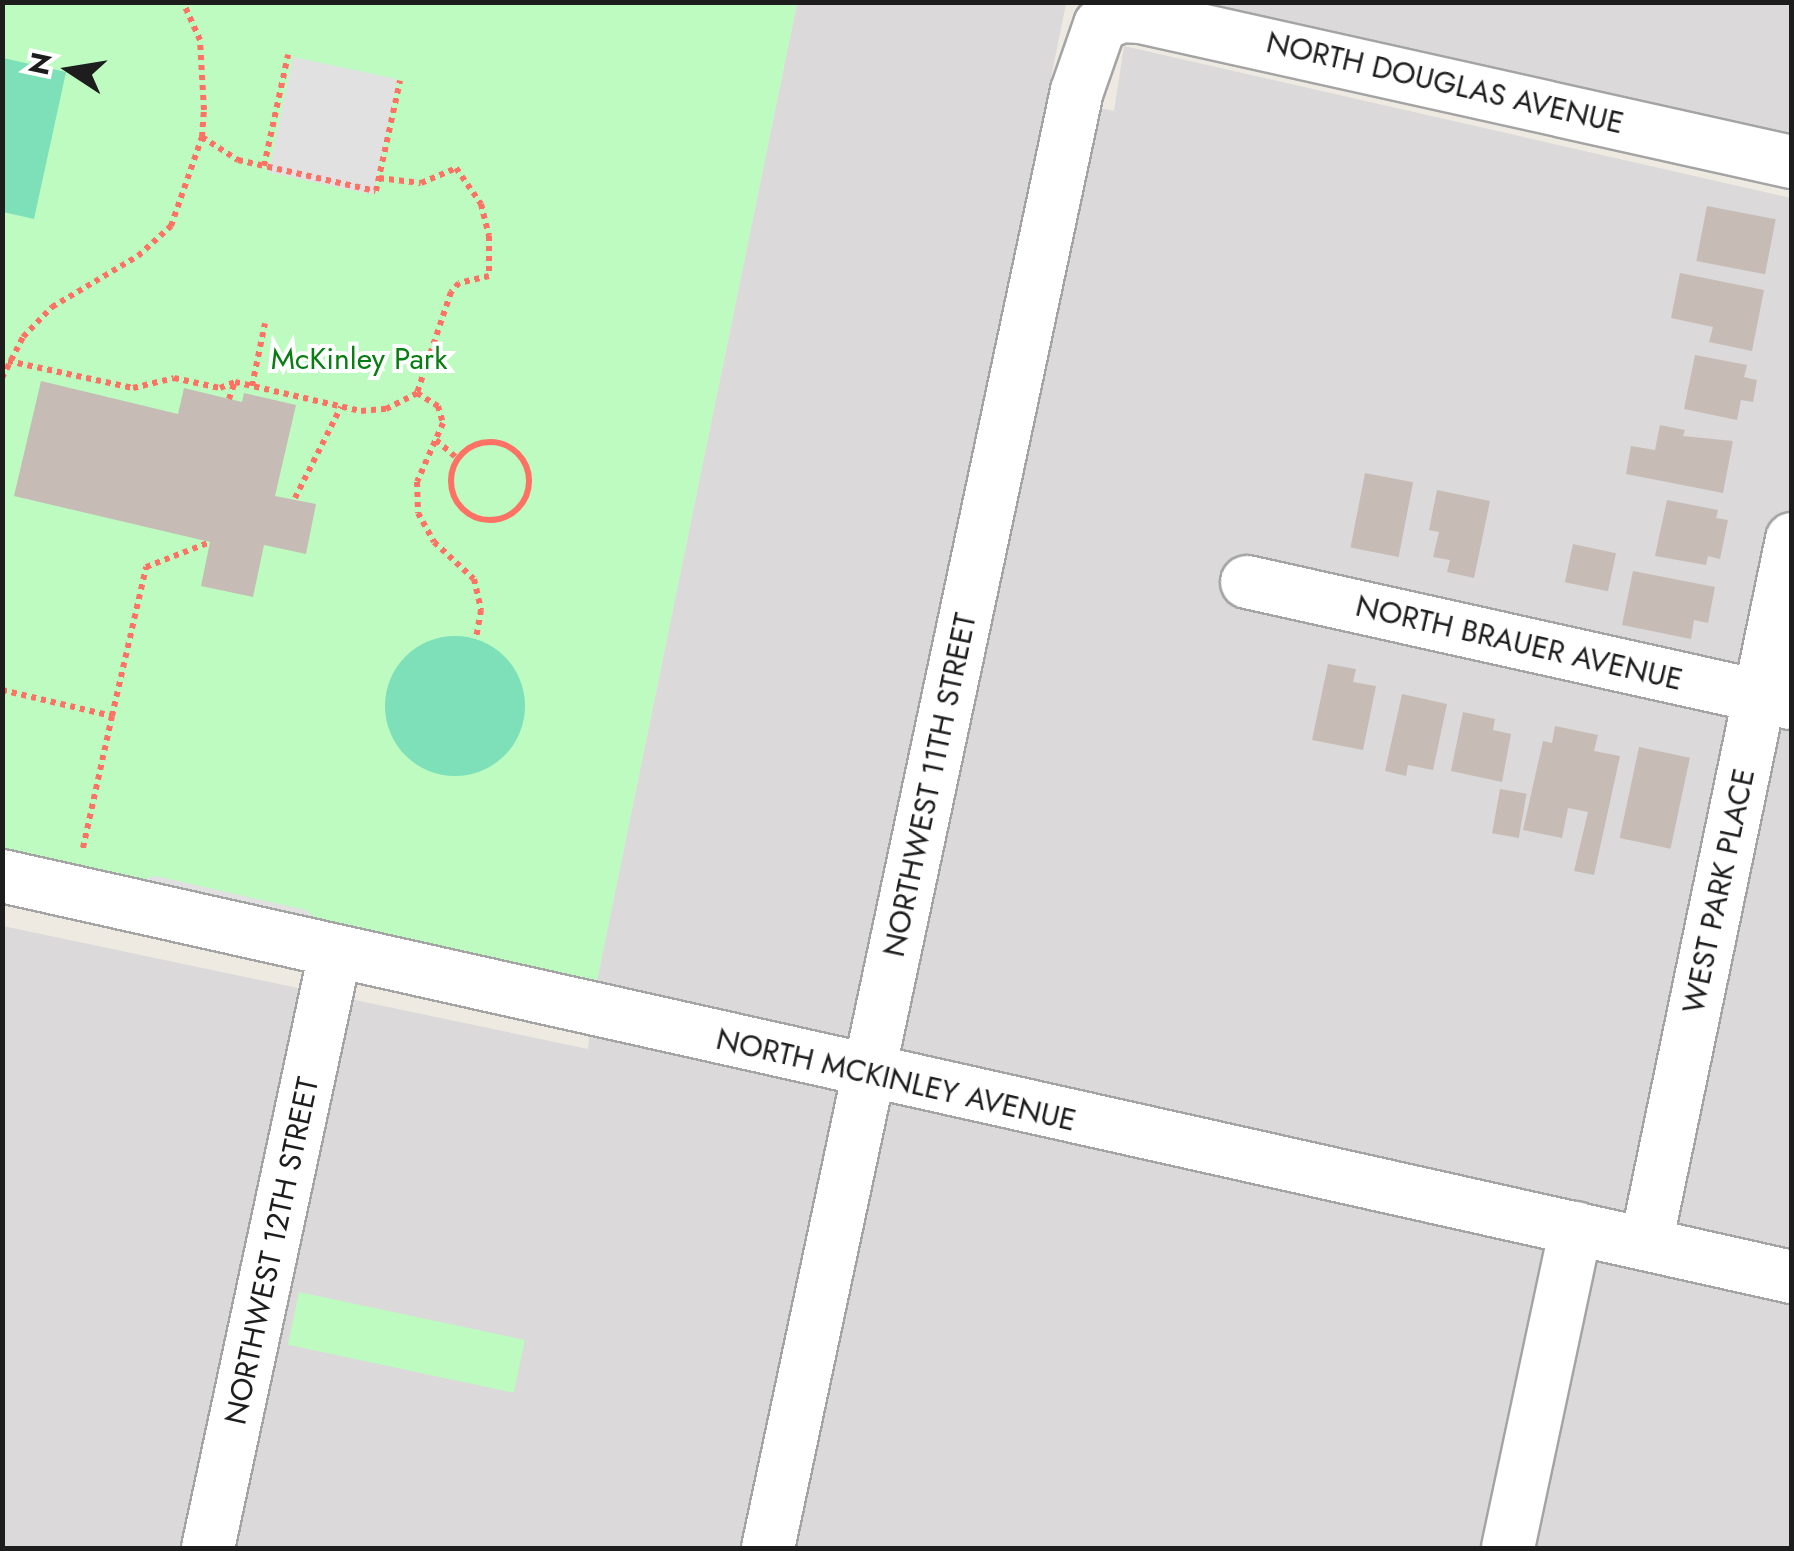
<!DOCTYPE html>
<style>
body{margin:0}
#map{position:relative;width:1794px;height:1551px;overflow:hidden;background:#eeeae2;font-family:Jost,sans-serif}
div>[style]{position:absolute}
.residential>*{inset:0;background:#dbd9da}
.park>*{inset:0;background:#bdfbc1;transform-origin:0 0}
.pitch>*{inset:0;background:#7de0b9}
.round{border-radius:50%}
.parking>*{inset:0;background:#e1e1e1;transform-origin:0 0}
.building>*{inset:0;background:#c6bcb5;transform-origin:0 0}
.path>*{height:6px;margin-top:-3px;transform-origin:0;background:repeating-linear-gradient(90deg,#fd7264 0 5px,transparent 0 10px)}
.path>.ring{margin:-3px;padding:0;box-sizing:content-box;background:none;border:6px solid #fd7264;border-radius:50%}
.roads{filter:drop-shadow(2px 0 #a4a4a4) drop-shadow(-2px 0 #a4a4a4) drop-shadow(0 2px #a4a4a4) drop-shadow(0 -2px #a4a4a4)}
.minor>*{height:52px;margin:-26px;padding:0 26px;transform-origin:26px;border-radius:26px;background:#fff}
span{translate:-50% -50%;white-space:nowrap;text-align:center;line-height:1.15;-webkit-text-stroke:8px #fff;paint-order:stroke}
.street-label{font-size:30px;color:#1d1d1d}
.park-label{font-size:30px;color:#087d11}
.frame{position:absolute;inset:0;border:5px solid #1d1d1d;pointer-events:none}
.north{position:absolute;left:20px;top:20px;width:100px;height:100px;-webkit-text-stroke:8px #fff;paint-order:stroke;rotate:282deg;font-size:28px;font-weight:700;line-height:40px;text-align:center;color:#1d1d1d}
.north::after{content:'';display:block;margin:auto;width:35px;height:45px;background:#1d1d1d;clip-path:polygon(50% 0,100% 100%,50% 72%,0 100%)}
</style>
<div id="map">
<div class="residential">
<i style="clip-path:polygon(797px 3px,1066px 4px,1047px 97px,1114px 111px,1124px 46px,1791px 198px,1791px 1548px,3px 1548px,3px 926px,588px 1049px,595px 990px)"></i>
<i style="clip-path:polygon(1206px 3px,1791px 3px,1791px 134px)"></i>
</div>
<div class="park">
<i style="clip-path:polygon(3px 3px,797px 3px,595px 990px,3px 856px)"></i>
<i style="left:299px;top:1292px;width:231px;height:54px;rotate:12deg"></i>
</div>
<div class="pitch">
<i style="clip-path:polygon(3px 58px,66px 72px,34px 219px,3px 212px)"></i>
<i class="round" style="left:385px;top:636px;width:140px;height:140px"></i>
</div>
<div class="parking">
<i style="left:293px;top:57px;width:107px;height:118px;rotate:12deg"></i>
<i style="clip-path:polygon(156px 876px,306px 910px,329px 930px,123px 884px)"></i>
</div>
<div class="building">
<i style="left:1707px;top:206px;width:70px;height:56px;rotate:11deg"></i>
<i style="clip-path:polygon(1680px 273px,1764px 290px,1752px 351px,1709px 342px,1713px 327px,1671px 318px)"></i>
<i style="clip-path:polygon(1695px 355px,1747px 365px,1744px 377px,1757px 380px,1753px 402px,1741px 400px,1737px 420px,1684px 409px)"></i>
<i style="clip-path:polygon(41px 381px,178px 414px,184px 388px,242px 402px,244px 393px,296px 405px,275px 496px,316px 504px,306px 554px,264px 545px,253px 597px,201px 586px,210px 542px,14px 496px)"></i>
<i style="clip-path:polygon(1660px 425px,1685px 430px,1683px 436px,1733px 441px,1723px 493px,1626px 474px,1631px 446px,1655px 450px)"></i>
<i style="left:1365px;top:473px;width:49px;height:76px;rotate:11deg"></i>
<i style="clip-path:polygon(1437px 490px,1490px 501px,1474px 578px,1447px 572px,1450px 560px,1433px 557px,1439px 532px,1429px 530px)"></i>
<i style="clip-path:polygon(1667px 500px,1718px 510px,1716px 518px,1728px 520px,1720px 559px,1708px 556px,1706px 565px,1655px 556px)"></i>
<i style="left:1573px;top:544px;width:44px;height:39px;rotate:12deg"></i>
<i style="clip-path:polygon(1633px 571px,1715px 587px,1708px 623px,1694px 620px,1691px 639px,1622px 625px)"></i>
<i style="clip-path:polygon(1328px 664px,1356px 669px,1353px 682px,1376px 686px,1363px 750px,1312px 740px)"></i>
<i style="clip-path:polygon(1402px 694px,1447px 704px,1433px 770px,1408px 765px,1406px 776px,1385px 771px)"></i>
<i style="clip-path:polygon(1463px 712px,1495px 719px,1493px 730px,1511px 734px,1502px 782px,1451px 771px)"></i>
<i style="clip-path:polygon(1555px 726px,1598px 735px,1594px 751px,1620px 756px,1594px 875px,1574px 871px,1588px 812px,1568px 808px,1562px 838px,1523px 830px,1543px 741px,1552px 743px)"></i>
<i style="left:1639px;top:747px;width:52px;height:93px;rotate:12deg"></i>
<i style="left:1500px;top:789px;width:27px;height:45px;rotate:10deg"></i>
</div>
<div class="path">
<i style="left:202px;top:137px;width:43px;rotate:32.6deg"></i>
<i style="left:238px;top:160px;width:141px;rotate:12.7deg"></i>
<i style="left:376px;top:191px;width:113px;rotate:-77.7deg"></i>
<i style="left:264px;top:166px;width:114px;rotate:-77.8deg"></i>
<i style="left:379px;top:178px;width:42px;rotate:6.8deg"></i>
<i style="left:421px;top:183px;width:38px;rotate:-23deg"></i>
<i style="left:456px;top:168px;width:44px;rotate:55.2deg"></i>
<i style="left:481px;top:204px;width:33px;rotate:76deg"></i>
<i style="left:489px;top:236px;width:40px;rotate:90deg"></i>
<i style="left:489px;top:276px;width:31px;rotate:167deg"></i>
<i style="left:459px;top:283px;width:12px;rotate:132deg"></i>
<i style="left:451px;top:292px;width:107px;rotate:108.6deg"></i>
<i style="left:417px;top:393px;width:25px;rotate:32deg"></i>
<i style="left:438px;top:406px;width:18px;rotate:74deg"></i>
<i style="left:443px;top:423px;width:64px;rotate:113.8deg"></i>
<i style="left:417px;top:482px;width:31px;rotate:88deg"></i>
<i style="left:418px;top:513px;width:33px;rotate:61deg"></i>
<i style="left:434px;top:542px;width:54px;rotate:42.8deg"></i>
<i style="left:474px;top:579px;width:32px;rotate:77deg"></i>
<i style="left:481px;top:610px;width:29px;rotate:100deg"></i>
<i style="left:8px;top:361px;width:128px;rotate:12.2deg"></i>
<i style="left:133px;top:388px;width:42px;rotate:-13.7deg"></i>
<i style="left:174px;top:378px;width:47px;rotate:12.3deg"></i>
<i style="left:220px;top:388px;width:16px;rotate:-22deg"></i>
<i style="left:2px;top:378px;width:46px;rotate:-62.9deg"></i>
<i style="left:23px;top:337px;width:42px;rotate:-46deg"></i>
<i style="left:52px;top:307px;width:100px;rotate:-30.7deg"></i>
<i style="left:138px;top:256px;width:45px;rotate:-42.3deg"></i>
<i style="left:171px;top:226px;width:94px;rotate:-70.8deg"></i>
<i style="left:202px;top:137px;width:27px;rotate:-86deg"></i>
<i style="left:204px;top:110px;width:70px;rotate:-93.3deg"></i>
<i style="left:200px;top:40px;width:42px;rotate:-114.1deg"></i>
<i style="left:252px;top:386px;width:64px;rotate:-78.3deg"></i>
<i style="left:229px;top:399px;width:18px;rotate:-71deg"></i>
<i style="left:235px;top:382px;width:129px;rotate:13deg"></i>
<i style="left:361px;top:411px;width:25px;rotate:-5deg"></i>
<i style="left:386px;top:409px;width:35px;rotate:-27deg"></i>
<i style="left:436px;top:440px;width:29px;rotate:41deg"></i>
<i class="ring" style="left:451px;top:442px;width:72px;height:72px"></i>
<i style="left:295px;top:498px;width:102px;rotate:-63.2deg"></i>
<i style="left:2px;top:690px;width:113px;rotate:13.3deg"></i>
<i style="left:112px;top:716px;width:139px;rotate:102.4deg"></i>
<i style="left:112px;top:716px;width:153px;rotate:-77.1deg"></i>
<i style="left:146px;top:567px;width:69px;rotate:-21.3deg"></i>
</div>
<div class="roads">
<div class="minor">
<i style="left:1247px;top:582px;width:556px;rotate:12.56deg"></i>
<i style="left:2px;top:876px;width:1834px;rotate:12.63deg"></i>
<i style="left:1646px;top:1244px;width:720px;rotate:-78.3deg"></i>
<i style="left:208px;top:1548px;width:608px;rotate:-77.95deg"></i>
<i style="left:768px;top:1548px;width:1489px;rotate:-78.03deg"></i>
<i style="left:1077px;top:91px;width:70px;rotate:-70.8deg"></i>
<i style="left:1100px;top:25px;width:23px;rotate:-23deg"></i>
<i style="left:1121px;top:16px;width:20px;rotate:3deg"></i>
<i style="left:1141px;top:17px;width:667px;rotate:12.56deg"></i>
<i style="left:1508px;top:1548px;width:327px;rotate:-78deg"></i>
</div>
</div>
<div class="street-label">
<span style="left:1445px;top:83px;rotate:13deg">NORTH DOUGLAS AVENUE</span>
<span style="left:1519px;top:643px;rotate:13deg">NORTH BRAUER AVENUE</span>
<span style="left:930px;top:785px;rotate:-78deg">NORTHWEST 11TH STREET</span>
<span style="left:1719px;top:891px;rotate:-78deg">WEST PARK PLACE</span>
<span style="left:896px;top:1080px;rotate:13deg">NORTH MCKINLEY AVENUE</span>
<span style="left:272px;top:1251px;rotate:-78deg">NORTHWEST 12TH STREET</span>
</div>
<div class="park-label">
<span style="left:359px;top:359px">McKinley Park</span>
</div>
<div class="frame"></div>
<div class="north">N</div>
</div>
